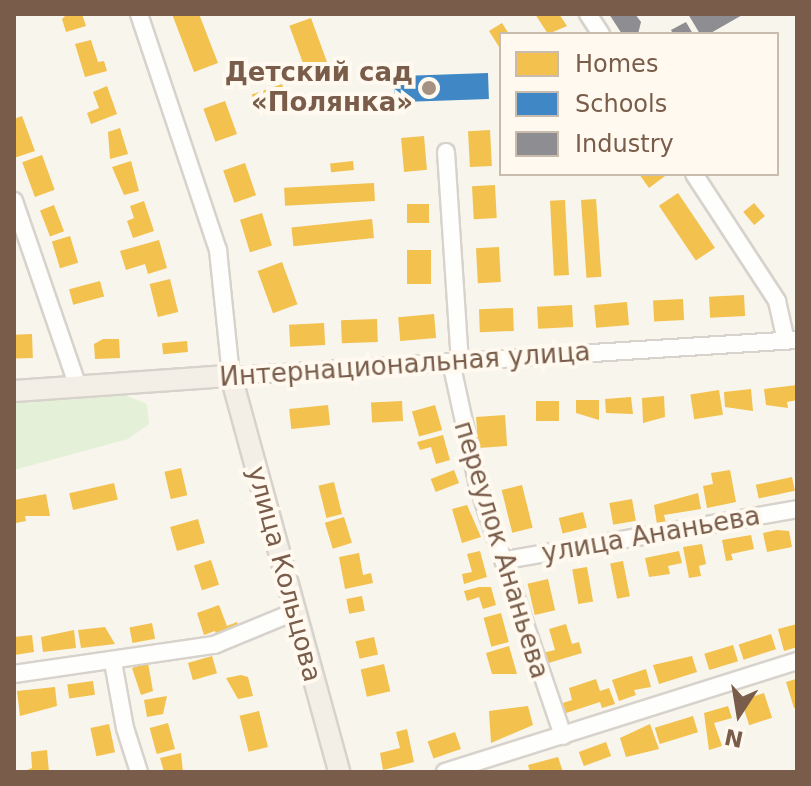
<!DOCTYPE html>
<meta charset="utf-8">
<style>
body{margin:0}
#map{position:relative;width:811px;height:786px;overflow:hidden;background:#f8f5ed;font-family:"DejaVu Sans",sans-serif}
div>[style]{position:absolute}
.green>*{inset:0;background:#e4f0d7}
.homes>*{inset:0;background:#f2c14e;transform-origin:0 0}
.schools>*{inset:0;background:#3f88c5;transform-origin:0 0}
.industry>*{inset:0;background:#8d8d92}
.roads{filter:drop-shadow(2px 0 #d7d2cb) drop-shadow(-2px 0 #d7d2cb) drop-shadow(0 2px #d7d2cb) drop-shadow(0 -2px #d7d2cb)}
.minor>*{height:16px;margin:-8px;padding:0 8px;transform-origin:8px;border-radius:8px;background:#fefefc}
.major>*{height:20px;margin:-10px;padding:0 10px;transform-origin:10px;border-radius:10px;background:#f3efe6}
.dots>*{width:22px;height:22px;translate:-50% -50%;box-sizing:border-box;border:4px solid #fff9ef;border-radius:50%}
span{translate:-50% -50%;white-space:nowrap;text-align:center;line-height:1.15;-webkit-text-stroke:8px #fff9ef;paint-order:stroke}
.poi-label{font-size:26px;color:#795d4a;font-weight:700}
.right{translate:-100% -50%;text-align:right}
.street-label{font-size:26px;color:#795d4a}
.frame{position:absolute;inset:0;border:16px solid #795d4a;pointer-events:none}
.legend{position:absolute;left:499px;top:32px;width:280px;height:144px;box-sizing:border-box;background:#fff9ef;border:2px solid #c9bbad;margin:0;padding:10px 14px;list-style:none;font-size:24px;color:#795d4a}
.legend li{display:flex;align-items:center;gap:16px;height:40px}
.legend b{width:40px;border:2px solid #c9bbad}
.north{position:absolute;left:699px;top:674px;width:80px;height:80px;-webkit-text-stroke:6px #fff9ef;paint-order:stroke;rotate:192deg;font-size:22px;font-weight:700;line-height:32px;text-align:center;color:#795d4a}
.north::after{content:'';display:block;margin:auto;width:28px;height:36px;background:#795d4a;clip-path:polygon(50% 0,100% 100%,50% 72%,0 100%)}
</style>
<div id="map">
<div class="green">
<i style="clip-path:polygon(125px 395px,147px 404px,149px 424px,128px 439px,14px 470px,14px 403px)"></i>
</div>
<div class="homes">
<i style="clip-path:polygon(67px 14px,82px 14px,86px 26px,66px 32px,62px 19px)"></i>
<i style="clip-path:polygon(172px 14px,199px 14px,218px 63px,194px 72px)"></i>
<i style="clip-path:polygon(535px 14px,559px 14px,567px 26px,548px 34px)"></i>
<i style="left:311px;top:18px;width:63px;height:23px;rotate:70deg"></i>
<i style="clip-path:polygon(502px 23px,509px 34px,501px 34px,501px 50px,489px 31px)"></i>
<i style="clip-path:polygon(91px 40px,98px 62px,104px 61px,107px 71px,85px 77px,75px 44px)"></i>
<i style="left:282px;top:84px;width:21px;height:32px;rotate:71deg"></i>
<i style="clip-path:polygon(107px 86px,117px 114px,91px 124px,87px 113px,99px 108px,93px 92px)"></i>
<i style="left:225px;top:101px;width:35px;height:23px;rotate:70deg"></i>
<i style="clip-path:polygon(22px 116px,35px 151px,14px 158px,14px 119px)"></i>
<i style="clip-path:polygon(120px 128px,128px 154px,110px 159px,108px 132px)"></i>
<i style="left:490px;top:130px;width:36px;height:22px;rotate:87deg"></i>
<i style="left:424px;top:136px;width:34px;height:23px;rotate:85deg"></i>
<i style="left:42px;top:155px;width:37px;height:21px;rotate:70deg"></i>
<i style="clip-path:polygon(131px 161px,139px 191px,124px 195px,112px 167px)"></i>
<i style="left:353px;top:161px;width:9px;height:23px;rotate:84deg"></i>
<i style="left:245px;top:163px;width:34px;height:23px;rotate:71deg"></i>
<i style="clip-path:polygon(639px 174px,664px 174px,665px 176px,649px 188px)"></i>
<i style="left:374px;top:183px;width:18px;height:90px;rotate:87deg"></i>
<i style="left:495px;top:185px;width:33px;height:23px;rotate:87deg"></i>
<i style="left:678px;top:193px;width:66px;height:23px;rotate:56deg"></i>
<i style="left:596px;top:199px;width:78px;height:15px;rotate:86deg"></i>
<i style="left:565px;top:200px;width:75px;height:15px;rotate:87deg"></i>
<i style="clip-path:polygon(144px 201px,154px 231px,133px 238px,127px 221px,134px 218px,130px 206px)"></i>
<i style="left:754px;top:203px;width:17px;height:14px;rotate:50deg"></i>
<i style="left:407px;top:204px;width:22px;height:19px"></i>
<i style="left:54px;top:205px;width:28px;height:15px;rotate:69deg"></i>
<i style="left:262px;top:213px;width:34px;height:23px;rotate:73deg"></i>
<i style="left:372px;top:219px;width:19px;height:81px;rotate:84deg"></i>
<i style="left:70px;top:236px;width:28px;height:19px;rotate:73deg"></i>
<i style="clip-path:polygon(159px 240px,167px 268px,148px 274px,145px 264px,126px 270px,120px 251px)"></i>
<i style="left:499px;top:247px;width:35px;height:23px;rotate:87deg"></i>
<i style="left:407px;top:250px;width:24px;height:34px"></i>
<i style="left:282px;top:262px;width:45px;height:26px;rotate:70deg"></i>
<i style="left:170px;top:279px;width:34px;height:21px;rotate:76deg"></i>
<i style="left:100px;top:281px;width:16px;height:32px;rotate:75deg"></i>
<i style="left:744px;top:295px;width:21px;height:35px;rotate:87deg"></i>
<i style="left:683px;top:299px;width:21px;height:30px;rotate:87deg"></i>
<i style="left:627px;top:302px;width:23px;height:33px;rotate:85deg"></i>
<i style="left:572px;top:305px;width:22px;height:35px;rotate:87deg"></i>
<i style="left:513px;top:308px;width:23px;height:34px;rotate:88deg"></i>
<i style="left:434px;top:314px;width:24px;height:36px;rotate:85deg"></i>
<i style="left:377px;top:319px;width:23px;height:36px;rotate:88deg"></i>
<i style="left:324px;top:323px;width:22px;height:35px;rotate:87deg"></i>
<i style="left:32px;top:334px;width:24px;height:18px;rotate:88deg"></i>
<i style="clip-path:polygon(103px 339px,119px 339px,120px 358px,95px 359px,94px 344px)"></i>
<i style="left:187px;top:341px;width:11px;height:25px;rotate:85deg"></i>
<i style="clip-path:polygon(797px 385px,797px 400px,787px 402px,788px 408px,766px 405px,764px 389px)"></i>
<i style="clip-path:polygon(751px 389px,753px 411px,725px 407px,724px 392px)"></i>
<i style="left:719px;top:390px;width:25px;height:29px;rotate:81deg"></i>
<i style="clip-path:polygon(664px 396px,665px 417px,643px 423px,642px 398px)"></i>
<i style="clip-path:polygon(631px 397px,633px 414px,606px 413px,605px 399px)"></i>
<i style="clip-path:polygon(576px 400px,599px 400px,599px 420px,576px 413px)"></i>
<i style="left:402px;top:401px;width:20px;height:31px;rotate:87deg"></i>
<i style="left:536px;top:401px;width:23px;height:20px"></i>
<i style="left:328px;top:405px;width:20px;height:39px;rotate:84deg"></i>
<i style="left:435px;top:405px;width:26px;height:24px;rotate:74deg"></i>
<i style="left:505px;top:415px;width:31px;height:29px;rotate:86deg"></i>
<i style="clip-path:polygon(443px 435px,450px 460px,436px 464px,431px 447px,420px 450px,417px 442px)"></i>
<i style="left:181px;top:468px;width:28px;height:17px;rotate:77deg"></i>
<i style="left:454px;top:470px;width:14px;height:25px;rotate:69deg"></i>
<i style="clip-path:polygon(730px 470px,736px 502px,707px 508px,703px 486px,713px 484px,711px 473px)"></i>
<i style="left:792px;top:477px;width:14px;height:37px;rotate:78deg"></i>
<i style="left:334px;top:482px;width:33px;height:16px;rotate:76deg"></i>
<i style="left:114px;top:483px;width:17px;height:46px;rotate:77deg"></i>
<i style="left:522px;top:485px;width:44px;height:21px;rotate:76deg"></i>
<i style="clip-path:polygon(698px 493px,701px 509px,664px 515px,666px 523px,657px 524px,654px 505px)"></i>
<i style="clip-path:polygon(46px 494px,50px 516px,25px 516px,26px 521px,16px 523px,14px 500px)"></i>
<i style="left:632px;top:499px;width:22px;height:23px;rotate:80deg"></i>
<i style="clip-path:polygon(467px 505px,481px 537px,462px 543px,452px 509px)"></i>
<i style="left:583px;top:512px;width:16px;height:25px;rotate:76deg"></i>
<i style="left:344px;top:517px;width:27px;height:20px;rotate:73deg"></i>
<i style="left:198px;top:519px;width:25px;height:29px;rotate:74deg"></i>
<i style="clip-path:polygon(777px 530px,789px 531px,792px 547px,767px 552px,763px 533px)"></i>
<i style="clip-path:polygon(751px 535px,754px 549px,731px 554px,733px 560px,726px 561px,722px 540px)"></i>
<i style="clip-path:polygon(702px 544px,706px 564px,699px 566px,701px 576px,689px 578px,683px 547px)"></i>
<i style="clip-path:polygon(480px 551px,487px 577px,464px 584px,462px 574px,472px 572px,467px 554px)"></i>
<i style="clip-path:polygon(679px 551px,682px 563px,668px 566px,670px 574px,649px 577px,645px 558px)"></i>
<i style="clip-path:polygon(359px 553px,363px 575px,371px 573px,373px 583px,345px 589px,339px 557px)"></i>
<i style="left:211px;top:560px;width:26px;height:18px;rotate:72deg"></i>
<i style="left:623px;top:561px;width:36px;height:13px;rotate:79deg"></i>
<i style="left:587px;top:567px;width:35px;height:15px;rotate:80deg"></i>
<i style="left:548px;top:579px;width:32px;height:21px;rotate:77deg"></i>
<i style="clip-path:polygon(479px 587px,491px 587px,496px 605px,483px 609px,479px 597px,467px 601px,464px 591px)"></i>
<i style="left:362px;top:596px;width:15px;height:16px;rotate:79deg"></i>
<i style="clip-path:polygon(219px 605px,227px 626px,237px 622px,240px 631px,218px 639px,215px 631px,204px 635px,197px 613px)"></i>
<i style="left:501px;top:613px;width:30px;height:18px;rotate:75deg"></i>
<i style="left:152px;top:623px;width:16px;height:23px;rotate:79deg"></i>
<i style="clip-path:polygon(566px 624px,572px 644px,579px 642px,582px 653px,545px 664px,542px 653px,555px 650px,549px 629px)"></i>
<i style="clip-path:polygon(797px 624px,797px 647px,784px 651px,778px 629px)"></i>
<i style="clip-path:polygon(105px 627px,115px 644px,81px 648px,78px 630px)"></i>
<i style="clip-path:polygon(74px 630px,76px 648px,43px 652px,41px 637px)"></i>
<i style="left:771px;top:634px;width:16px;height:34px;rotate:72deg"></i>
<i style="clip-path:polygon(32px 635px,34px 652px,14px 655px,14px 637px)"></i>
<i style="left:374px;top:637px;width:18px;height:19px;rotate:77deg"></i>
<i style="left:733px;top:645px;width:17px;height:30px;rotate:73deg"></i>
<i style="clip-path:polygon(509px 646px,517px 674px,492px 674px,486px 653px)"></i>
<i style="left:212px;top:656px;width:18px;height:25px;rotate:74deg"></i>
<i style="clip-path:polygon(692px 656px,697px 672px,659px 684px,653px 665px)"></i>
<i style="clip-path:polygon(148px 663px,153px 691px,141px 695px,132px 668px)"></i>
<i style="left:384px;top:664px;width:28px;height:24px;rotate:77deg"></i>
<i style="clip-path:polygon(646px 669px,651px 687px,634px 690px,636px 695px,619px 701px,612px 680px)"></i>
<i style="clip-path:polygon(241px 675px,248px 677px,253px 696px,238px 699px,226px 678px)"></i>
<i style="clip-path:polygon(596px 679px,600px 691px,609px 688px,615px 704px,602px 708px,600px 702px,563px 714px,560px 704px,572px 700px,569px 688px)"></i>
<i style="clip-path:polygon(796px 679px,797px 707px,794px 708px,786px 682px)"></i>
<i style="left:93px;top:681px;width:14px;height:26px;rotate:82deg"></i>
<i style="clip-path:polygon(55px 687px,57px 706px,20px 716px,17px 691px)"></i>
<i style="left:764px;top:693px;width:26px;height:24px;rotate:72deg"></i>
<i style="clip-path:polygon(167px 696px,163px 714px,147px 717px,144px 700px)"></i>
<i style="clip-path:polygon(528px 706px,533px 725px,491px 743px,489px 711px)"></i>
<i style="clip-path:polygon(728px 706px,732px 718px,714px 723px,722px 746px,709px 750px,704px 713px)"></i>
<i style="left:259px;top:711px;width:37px;height:20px;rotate:76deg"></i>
<i style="left:693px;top:716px;width:17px;height:40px;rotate:73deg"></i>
<i style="left:168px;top:723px;width:27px;height:19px;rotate:75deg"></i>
<i style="left:109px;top:724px;width:29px;height:19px;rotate:78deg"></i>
<i style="clip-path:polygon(650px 724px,659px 749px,626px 757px,620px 738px)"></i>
<i style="clip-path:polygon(407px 729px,414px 762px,383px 770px,380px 753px,400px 748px,396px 732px)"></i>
<i style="left:455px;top:732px;width:18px;height:29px;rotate:71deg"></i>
<i style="left:606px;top:742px;width:15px;height:29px;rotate:70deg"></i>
<i style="clip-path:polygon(47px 750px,49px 772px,22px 772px,32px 768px,31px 752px)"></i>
<i style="clip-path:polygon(181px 753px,183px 772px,164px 772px,160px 758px)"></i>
<i style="clip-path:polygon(558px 757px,563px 772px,530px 772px,528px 765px)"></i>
</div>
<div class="schools">
<i style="left:488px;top:73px;width:26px;height:94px;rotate:88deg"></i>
</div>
<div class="industry">
<i style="clip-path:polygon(609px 14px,635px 14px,641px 22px,638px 34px,622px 34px)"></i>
<i style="clip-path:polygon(688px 14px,744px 14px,709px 34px,700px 34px)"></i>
<i style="clip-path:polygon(686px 22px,693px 34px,673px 34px,671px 30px)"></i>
</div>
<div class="roads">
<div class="minor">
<i style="left:139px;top:14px;width:249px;rotate:71.5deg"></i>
<i style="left:218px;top:250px;width:127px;rotate:84.1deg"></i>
<i style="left:231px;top:376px;width:567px;rotate:-3.64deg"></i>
<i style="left:588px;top:14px;width:24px;rotate:57deg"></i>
<i style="left:446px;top:152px;width:209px;rotate:86.2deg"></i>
<i style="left:694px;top:174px;width:152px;rotate:56.8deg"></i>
<i style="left:777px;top:301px;width:41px;rotate:77.3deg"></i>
<i style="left:14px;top:201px;width:197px;rotate:71deg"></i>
<i style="left:451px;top:362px;width:127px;rotate:77.7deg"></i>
<i style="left:478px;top:486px;width:264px;rotate:71.2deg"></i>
<i style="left:506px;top:560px;width:295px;rotate:-9.9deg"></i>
<i style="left:113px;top:662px;width:67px;rotate:79.7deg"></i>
<i style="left:125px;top:728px;width:46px;rotate:72.3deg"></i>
<i style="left:14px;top:674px;width:202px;rotate:-8.3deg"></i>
<i style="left:214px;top:645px;width:87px;rotate:-22.4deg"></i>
<i style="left:445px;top:772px;width:369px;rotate:-17.5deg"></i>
</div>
<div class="major">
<i style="left:14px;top:391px;width:218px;rotate:-4deg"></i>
<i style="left:231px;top:376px;width:410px;rotate:74.7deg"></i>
</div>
</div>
<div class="dots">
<i style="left:429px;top:88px;background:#a59283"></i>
</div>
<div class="poi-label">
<span class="right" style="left:413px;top:88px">Детский сад<br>«Полянка»</span>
</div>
<div class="street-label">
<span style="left:405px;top:365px;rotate:-4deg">Интернациональная улица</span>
<span style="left:651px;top:535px;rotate:-10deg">улица Ананьева</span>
<span style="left:501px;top:550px;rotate:73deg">переулок Ананьева</span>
<span style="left:284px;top:574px;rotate:75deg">улица Кольцова</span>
</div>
<div class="frame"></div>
<ul class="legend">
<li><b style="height:22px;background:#f2c14e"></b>Homes</li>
<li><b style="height:22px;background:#3f88c5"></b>Schools</li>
<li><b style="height:22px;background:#8d8d92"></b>Industry</li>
</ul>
<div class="north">N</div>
</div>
